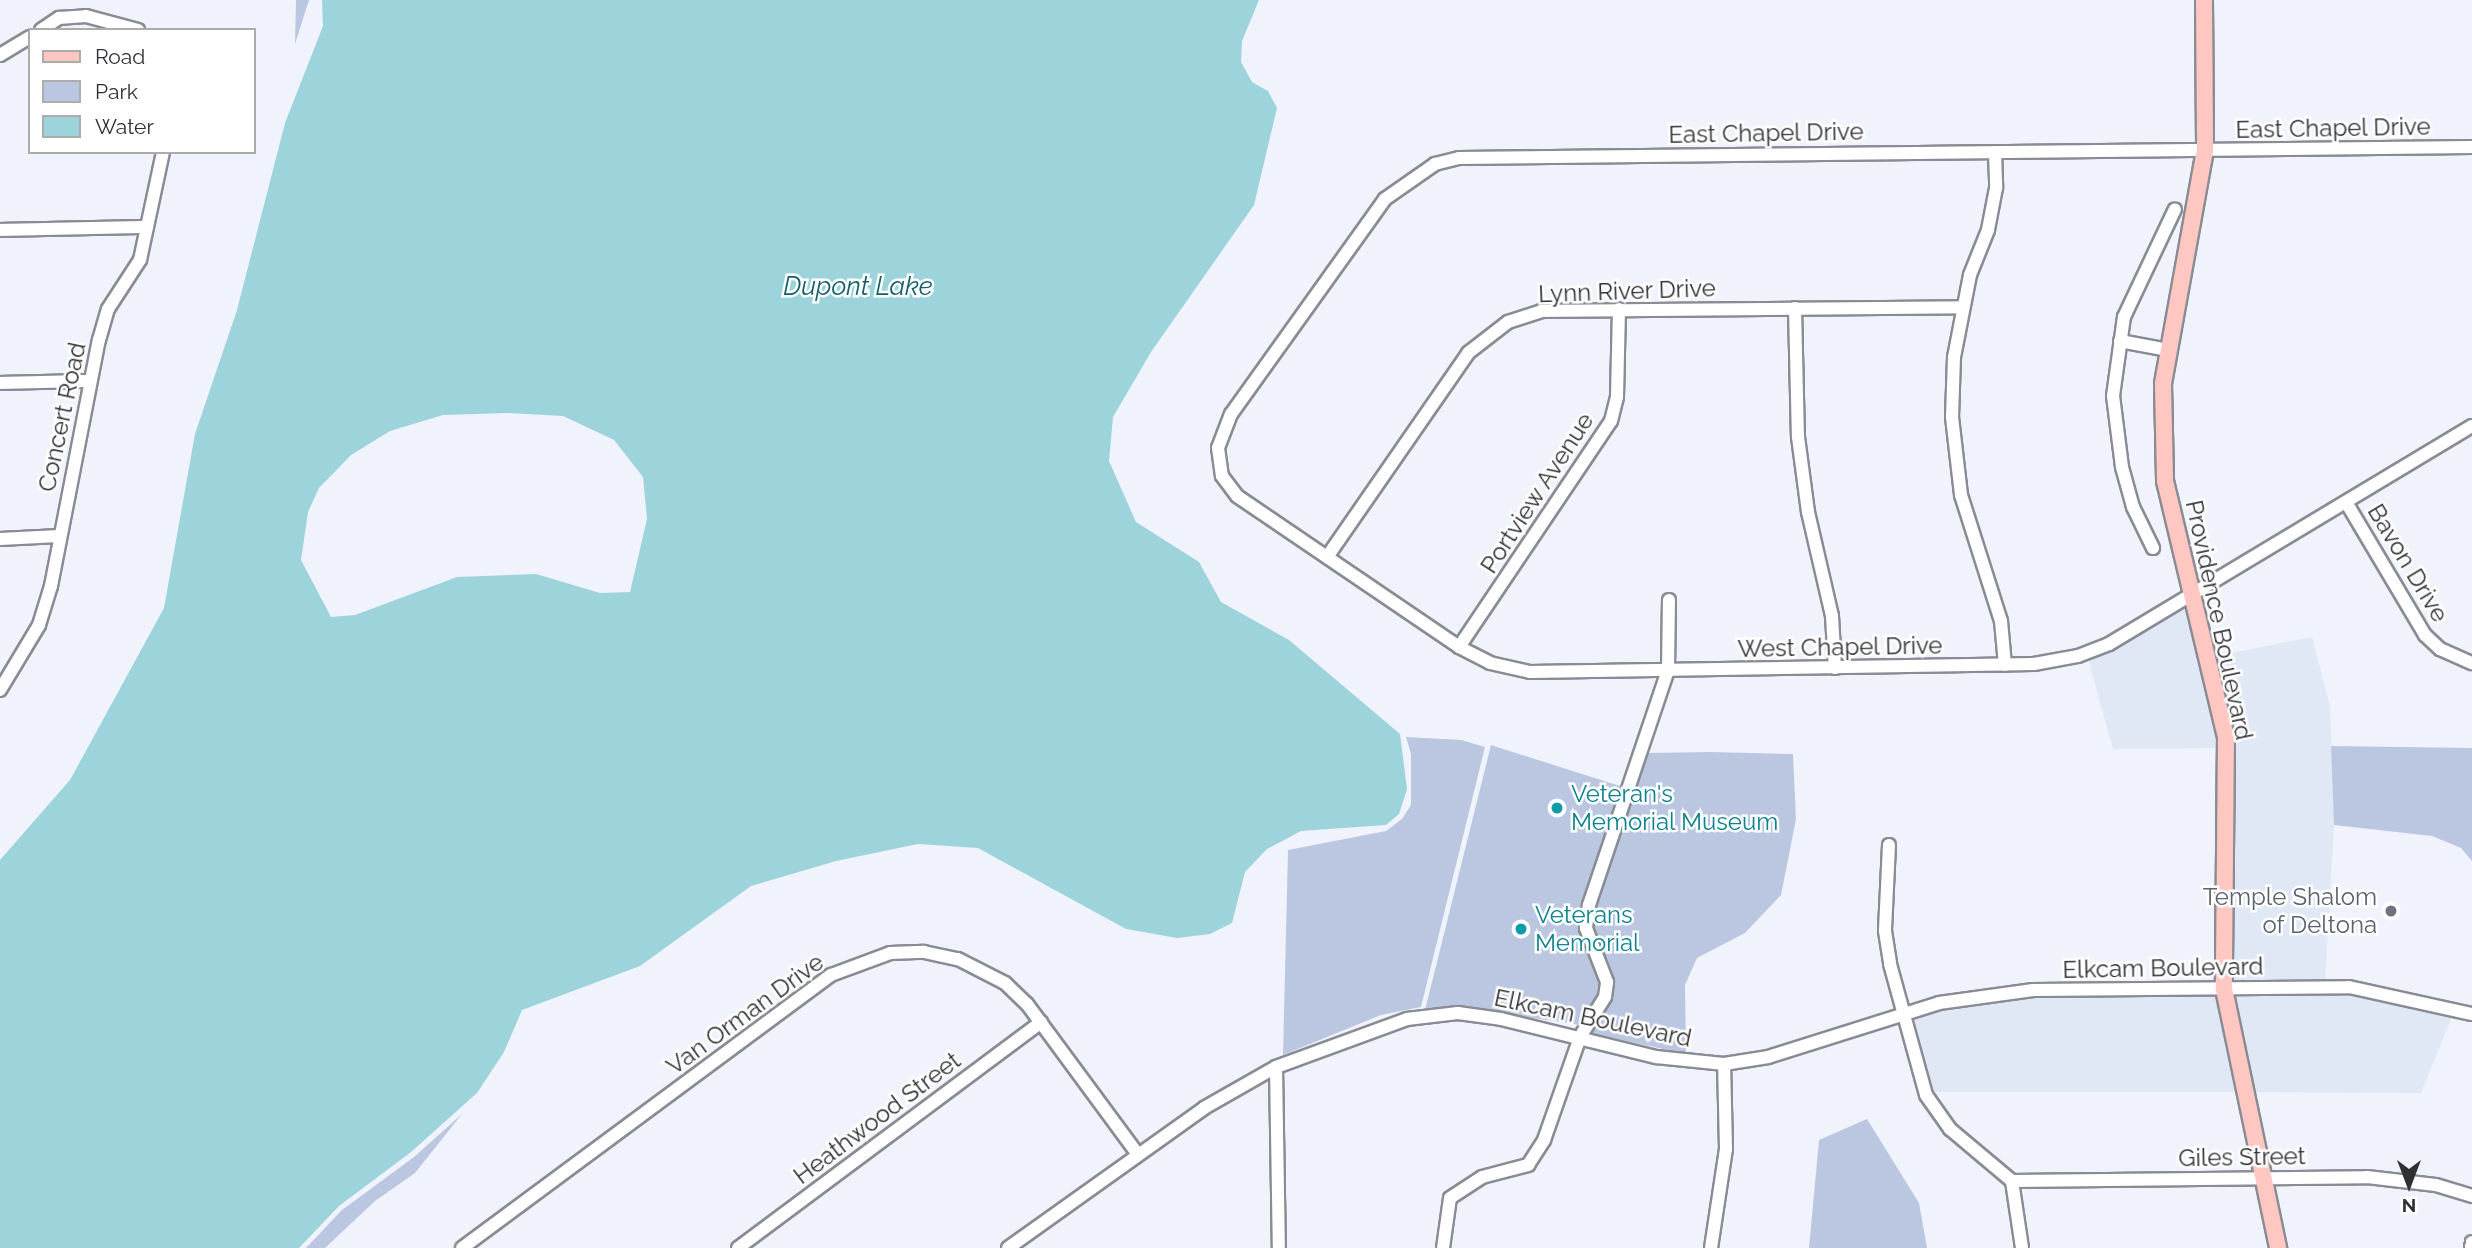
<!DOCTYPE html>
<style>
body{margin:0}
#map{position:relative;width:2472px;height:1248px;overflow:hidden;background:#f0f3fb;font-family:Raleway,sans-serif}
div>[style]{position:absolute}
.built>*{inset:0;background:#e0e7f5}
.green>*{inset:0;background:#bbc7e1}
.water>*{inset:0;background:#9dd3db}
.roads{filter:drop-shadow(2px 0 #898c93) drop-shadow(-2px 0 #898c93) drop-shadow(0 2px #898c93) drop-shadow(0 -2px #898c93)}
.minor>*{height:12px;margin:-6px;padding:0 6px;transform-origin:6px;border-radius:6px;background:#fff}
.major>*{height:16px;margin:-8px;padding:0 8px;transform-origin:8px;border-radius:8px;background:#fec7c2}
.dots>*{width:19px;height:19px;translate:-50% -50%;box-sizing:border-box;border:4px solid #fff;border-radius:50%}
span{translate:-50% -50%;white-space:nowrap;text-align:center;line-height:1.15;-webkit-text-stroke:5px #fff;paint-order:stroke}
.street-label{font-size:24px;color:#2f3033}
.culture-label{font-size:24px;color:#0d838f}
.left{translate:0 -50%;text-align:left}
.worship-label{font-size:24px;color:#5b616d}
.right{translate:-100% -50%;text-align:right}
.water-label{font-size:26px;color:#166069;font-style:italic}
.legend{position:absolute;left:28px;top:28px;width:228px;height:126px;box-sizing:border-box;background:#fff;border:2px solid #acacad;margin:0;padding:9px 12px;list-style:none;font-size:21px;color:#2f3033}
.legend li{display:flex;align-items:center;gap:14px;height:35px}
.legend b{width:35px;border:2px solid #acacad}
.north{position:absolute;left:2374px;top:1150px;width:70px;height:70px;-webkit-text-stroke:5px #fff;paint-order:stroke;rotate:180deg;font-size:19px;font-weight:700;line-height:28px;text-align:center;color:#2f3033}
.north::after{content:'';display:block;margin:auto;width:24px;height:32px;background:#2f3033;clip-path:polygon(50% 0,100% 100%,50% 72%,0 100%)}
</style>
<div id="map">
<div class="built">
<i style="clip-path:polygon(2186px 603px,2220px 748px,2113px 749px,2088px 659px,2111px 650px)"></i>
<i style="clip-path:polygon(2312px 637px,2330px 706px,2334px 825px,2325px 981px,2230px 982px,2232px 737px,2211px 657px)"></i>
<i style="clip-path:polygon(2348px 994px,2453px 1014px,2421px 1093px,2249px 1092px,2231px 995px)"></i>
<i style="clip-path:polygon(2219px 995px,2237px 1092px,1931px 1092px,1913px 1019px,1940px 1009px,2033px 997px)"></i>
</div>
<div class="green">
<i style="clip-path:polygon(296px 0,309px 0,295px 44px)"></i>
<i style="clip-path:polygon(1406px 737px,1461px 740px,1485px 747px,1421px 1007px,1381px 1015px,1283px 1055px,1288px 850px,1386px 831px,1402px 819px,1411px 805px,1411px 754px)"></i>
<i style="clip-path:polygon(1491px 745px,1623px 787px,1581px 916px,1601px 976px,1596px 999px,1581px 1025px,1463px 1008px,1425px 1010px)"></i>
<i style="clip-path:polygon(2331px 746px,2472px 748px,2472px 861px,2461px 848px,2432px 836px,2334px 825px)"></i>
<i style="clip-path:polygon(1711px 752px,1793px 754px,1796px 819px,1781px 895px,1745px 933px,1697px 958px,1685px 985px,1686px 1054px,1590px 1033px,1609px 1000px,1612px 979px,1592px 927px,1594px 907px,1646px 753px)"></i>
<i style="clip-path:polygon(462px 1114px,415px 1173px,375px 1201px,325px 1248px,306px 1248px,342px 1210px,414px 1157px)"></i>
<i style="clip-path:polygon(1867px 1119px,1919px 1203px,1927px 1248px,1809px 1248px,1819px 1140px)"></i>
</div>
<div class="water">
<i style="clip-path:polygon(evenodd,322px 0,1259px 0,1242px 41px,1241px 62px,1252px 82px,1268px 91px,1277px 108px,1254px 205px,1151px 352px,1113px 417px,1109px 461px,1136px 522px,1199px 562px,1221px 602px,1289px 640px,1400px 734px,1407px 789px,1399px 814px,1386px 825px,1301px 831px,1267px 849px,1245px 872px,1232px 923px,1210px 934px,1177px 938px,1126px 929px,978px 848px,918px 844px,836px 861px,751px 886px,640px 966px,522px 1010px,504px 1052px,477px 1093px,411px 1152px,339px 1206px,299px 1248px,0 1248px,0 860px,70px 780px,164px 608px,195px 434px,237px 310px,285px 123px,323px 26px,322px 0,507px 413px,563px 416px,614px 440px,643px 477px,647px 519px,630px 592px,600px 593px,536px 574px,457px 577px,355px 615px,331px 617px,301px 560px,308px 512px,319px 488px,351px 455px,390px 431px,443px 415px,507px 413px)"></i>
</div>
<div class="roads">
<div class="minor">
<i style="left:41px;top:30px;width:22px;rotate:-34deg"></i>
<i style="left:59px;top:18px;width:27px;rotate:-4deg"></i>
<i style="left:86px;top:16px;width:54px;rotate:15.1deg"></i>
<i style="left:0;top:55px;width:35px;rotate:-31deg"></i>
<i style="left:2472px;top:147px;width:1013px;rotate:179.38deg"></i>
<i style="left:1459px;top:158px;width:25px;rotate:166deg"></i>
<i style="left:1435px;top:164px;width:61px;rotate:145deg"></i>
<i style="left:1385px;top:199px;width:264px;rotate:125.6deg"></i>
<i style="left:1231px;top:414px;width:36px;rotate:111deg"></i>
<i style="left:1218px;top:448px;width:28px;rotate:82deg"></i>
<i style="left:1222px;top:476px;width:25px;rotate:53deg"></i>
<i style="left:1237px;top:496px;width:268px;rotate:34.2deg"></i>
<i style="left:1459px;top:647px;width:35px;rotate:27deg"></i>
<i style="left:1490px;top:663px;width:41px;rotate:12.7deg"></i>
<i style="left:1530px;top:672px;width:504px;rotate:-0.91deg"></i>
<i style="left:2034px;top:664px;width:45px;rotate:-10.3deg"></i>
<i style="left:2078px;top:656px;width:33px;rotate:-21deg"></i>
<i style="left:2109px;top:644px;width:423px;rotate:-31deg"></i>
<i style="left:1995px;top:152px;width:36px;rotate:88deg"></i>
<i style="left:1996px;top:188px;width:43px;rotate:100.8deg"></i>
<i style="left:1988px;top:230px;width:48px;rotate:111.8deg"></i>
<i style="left:1970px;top:275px;width:84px;rotate:101deg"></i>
<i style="left:1954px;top:357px;width:60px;rotate:91.9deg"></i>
<i style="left:1952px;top:417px;width:79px;rotate:83.4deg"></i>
<i style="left:1961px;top:495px;width:132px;rotate:72.4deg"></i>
<i style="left:2001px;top:621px;width:44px;rotate:84.8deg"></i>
<i style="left:0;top:230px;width:147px;rotate:-1.2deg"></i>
<i style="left:1795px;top:308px;width:129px;rotate:88.7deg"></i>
<i style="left:1798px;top:437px;width:76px;rotate:82.4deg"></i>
<i style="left:1808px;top:512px;width:107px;rotate:77deg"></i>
<i style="left:1832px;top:616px;width:52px;rotate:86.7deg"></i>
<i style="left:2120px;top:341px;width:49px;rotate:10.6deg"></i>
<i style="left:0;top:383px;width:89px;rotate:-1.3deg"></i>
<i style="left:2346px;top:502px;width:155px;rotate:59.3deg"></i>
<i style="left:2425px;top:635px;width:21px;rotate:43deg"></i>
<i style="left:2440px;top:649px;width:35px;rotate:24deg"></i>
<i style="left:0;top:539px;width:59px;rotate:-2.9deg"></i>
<i style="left:2153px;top:548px;width:46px;rotate:-116deg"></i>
<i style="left:2133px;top:507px;width:41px;rotate:-105.4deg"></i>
<i style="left:2122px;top:467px;width:72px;rotate:-97.2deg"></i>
<i style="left:2113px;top:396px;width:80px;rotate:-82.1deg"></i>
<i style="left:2124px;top:317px;width:119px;rotate:-64.7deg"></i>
<i style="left:1327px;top:557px;width:248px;rotate:-55.3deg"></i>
<i style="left:1468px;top:353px;width:51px;rotate:-37.8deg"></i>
<i style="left:1508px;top:322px;width:35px;rotate:-18deg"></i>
<i style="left:1541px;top:311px;width:422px;rotate:-0.5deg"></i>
<i style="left:1459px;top:647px;width:272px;rotate:-56.1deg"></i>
<i style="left:1611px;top:421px;width:25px;rotate:-76deg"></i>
<i style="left:1617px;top:397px;width:88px;rotate:-88.7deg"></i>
<i style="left:0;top:690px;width:76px;rotate:-59deg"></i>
<i style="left:39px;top:625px;width:41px;rotate:-72.9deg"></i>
<i style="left:51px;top:586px;width:251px;rotate:-79deg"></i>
<i style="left:99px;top:340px;width:32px;rotate:-74deg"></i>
<i style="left:108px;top:309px;width:59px;rotate:-56.9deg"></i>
<i style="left:140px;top:260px;width:110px;rotate:-78deg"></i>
<i style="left:1889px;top:845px;width:86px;rotate:92.7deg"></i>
<i style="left:1885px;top:931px;width:33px;rotate:81deg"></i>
<i style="left:1890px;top:964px;width:136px;rotate:74.6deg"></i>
<i style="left:1926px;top:1095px;width:42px;rotate:54.8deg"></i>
<i style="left:1950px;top:1129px;width:81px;rotate:40deg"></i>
<i style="left:2012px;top:1181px;width:68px;rotate:81.5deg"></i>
<i style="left:1276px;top:1067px;width:181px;rotate:89.1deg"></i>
<i style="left:2012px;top:1181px;width:355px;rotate:-0.6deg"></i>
<i style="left:2367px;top:1177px;width:69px;rotate:6.6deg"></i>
<i style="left:2436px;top:1185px;width:38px;rotate:17deg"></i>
<i style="left:462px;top:1248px;width:459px;rotate:-36.5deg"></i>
<i style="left:831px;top:975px;width:63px;rotate:-20.4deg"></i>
<i style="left:890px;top:953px;width:34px;rotate:-2deg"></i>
<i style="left:924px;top:952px;width:35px;rotate:12deg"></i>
<i style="left:958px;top:959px;width:53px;rotate:27.1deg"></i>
<i style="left:1005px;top:983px;width:30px;rotate:44deg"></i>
<i style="left:1027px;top:1004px;width:185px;rotate:53.6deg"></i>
<i style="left:738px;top:1248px;width:378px;rotate:-36.7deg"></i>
<i style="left:1008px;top:1248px;width:241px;rotate:-35.5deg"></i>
<i style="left:1204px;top:1108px;width:83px;rotate:-29.7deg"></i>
<i style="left:1276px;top:1067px;width:140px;rotate:-20.1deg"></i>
<i style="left:1407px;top:1019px;width:51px;rotate:-6.7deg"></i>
<i style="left:1458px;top:1013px;width:43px;rotate:7.9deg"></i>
<i style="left:1501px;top:1019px;width:160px;rotate:13.8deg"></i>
<i style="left:1656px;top:1057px;width:68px;rotate:5.9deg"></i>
<i style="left:1724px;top:1064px;width:45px;rotate:-9deg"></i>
<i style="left:1768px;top:1057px;width:179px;rotate:-17.5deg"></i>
<i style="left:1939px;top:1003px;width:95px;rotate:-7.9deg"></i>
<i style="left:2033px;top:990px;width:316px;rotate:-0.5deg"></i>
<i style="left:2349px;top:987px;width:126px;rotate:12.4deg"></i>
<i style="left:1443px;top:1248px;width:50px;rotate:-82deg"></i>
<i style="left:1450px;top:1198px;width:38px;rotate:-33deg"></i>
<i style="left:1482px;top:1177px;width:48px;rotate:-14.6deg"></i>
<i style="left:1528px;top:1165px;width:30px;rotate:-57deg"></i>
<i style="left:1544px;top:1140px;width:109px;rotate:-70.7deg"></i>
<i style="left:1580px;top:1037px;width:47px;rotate:-58deg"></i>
<i style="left:1605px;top:997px;width:15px;rotate:-82deg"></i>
<i style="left:1607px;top:982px;width:58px;rotate:-111.3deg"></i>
<i style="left:1586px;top:928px;width:23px;rotate:-83deg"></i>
<i style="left:1589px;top:905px;width:248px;rotate:-71.4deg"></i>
<i style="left:1668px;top:670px;width:70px;rotate:-89.2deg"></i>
<i style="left:1711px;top:1248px;width:100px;rotate:-81.4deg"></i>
<i style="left:1726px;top:1149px;width:85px;rotate:-91.3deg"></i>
<i style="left:2471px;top:1248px;width:6px;rotate:-81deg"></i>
</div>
<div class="major">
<i style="left:2204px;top:0;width:150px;rotate:89.6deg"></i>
<i style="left:2205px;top:150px;width:238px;rotate:100.2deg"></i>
<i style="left:2163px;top:384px;width:97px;rotate:88.8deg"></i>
<i style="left:2165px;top:481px;width:263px;rotate:76.6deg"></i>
<i style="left:2226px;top:737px;width:252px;rotate:90.5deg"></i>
<i style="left:2224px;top:989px;width:265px;rotate:78.2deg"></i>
</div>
</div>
<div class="dots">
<i style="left:1557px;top:808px;background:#0f9aa8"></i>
<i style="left:2391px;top:911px;background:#6b7280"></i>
<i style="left:1521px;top:929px;background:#0f9aa8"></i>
</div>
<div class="street-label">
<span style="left:2333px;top:128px;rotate:-1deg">East Chapel Drive</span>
<span style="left:1766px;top:133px;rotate:-1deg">East Chapel Drive</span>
<span style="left:1627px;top:291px;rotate:-2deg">Lynn River Drive</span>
<span style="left:62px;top:417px;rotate:-78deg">Concert Road</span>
<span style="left:1537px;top:493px;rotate:-57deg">Portview Avenue</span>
<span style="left:2408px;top:563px;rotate:59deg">Bavon Drive</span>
<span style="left:2219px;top:620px;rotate:78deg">Providence Boulevard</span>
<span style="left:1840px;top:647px;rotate:-1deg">West Chapel Drive</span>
<span style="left:2163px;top:968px;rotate:-1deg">Elkcam Boulevard</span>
<span style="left:745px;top:1014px;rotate:-36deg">Van Orman Drive</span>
<span style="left:1593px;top:1018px;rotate:12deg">Elkcam Boulevard</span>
<span style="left:877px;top:1118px;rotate:-37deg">Heathwood Street</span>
<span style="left:2242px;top:1157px;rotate:-1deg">Giles Street</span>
</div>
<div class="culture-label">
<span class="left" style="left:1571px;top:808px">Veteran's<br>Memorial Museum</span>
<span class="left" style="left:1535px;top:929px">Veterans<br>Memorial</span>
</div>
<div class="worship-label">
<span class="right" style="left:2377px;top:911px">Temple Shalom<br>of Deltona</span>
</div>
<div class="water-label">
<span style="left:858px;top:287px">Dupont Lake</span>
</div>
<ul class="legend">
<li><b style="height:9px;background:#fec7c2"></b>Road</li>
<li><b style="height:19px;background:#bbc7e1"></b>Park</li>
<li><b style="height:19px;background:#9dd3db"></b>Water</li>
</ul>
<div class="north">N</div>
</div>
